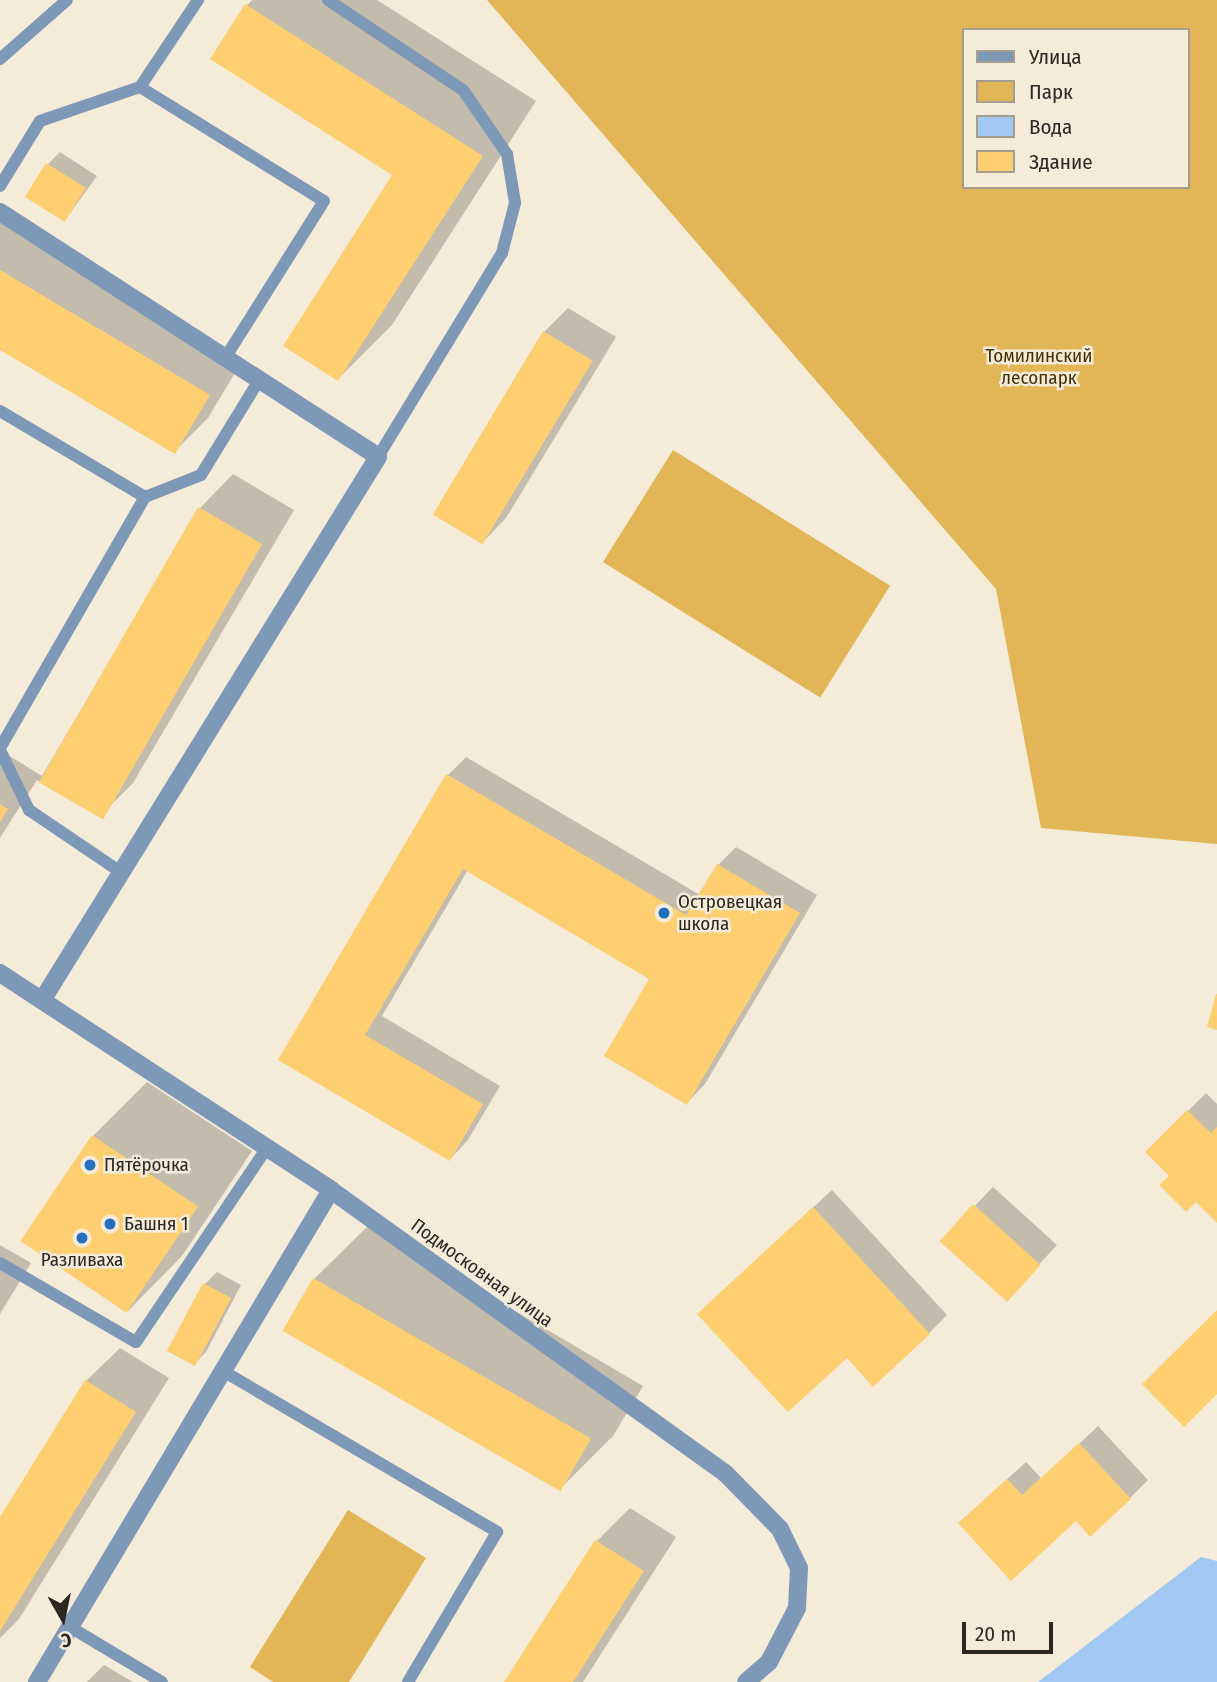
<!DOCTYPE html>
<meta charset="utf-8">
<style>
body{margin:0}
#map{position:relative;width:1217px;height:1682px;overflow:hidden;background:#f4ebd9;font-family:"Fira Sans Condensed",sans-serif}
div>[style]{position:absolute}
.green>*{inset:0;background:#e2b556;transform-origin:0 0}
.water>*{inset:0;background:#a1c7f3}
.shadow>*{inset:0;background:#0003}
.building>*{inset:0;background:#fdcf70;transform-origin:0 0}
.service>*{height:12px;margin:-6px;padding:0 6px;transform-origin:6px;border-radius:6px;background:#7e99b8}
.minor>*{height:18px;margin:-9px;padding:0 9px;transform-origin:9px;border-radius:9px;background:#7e99b8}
.dots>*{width:19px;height:19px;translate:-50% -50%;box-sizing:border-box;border:4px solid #f4ebd9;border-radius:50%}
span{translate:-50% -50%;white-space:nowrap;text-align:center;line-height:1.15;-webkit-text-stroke:5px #f4ebd9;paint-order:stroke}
.park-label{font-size:19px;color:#443106}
.poi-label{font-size:19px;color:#2c2822}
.left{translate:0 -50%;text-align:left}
.street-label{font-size:19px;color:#2c2822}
.legend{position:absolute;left:962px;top:28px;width:228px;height:161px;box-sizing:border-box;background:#f4ebd9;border:2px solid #a49d90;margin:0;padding:9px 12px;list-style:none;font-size:21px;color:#2c2822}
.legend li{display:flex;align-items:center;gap:14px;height:35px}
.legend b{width:35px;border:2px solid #a49d90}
.north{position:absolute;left:28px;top:1584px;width:70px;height:70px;-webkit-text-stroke:5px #f4ebd9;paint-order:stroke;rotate:171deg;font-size:19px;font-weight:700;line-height:28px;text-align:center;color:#2c2822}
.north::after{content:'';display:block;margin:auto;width:24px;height:32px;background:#2c2822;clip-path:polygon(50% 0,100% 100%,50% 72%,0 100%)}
.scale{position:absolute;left:962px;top:1622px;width:91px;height:32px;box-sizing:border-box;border:4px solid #2c2822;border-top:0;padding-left:9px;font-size:21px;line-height:24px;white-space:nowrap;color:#2c2822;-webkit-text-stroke:5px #f4ebd9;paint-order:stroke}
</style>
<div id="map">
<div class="green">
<i style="clip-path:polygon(evenodd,487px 0,1217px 0,1217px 844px,1041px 828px,996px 589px,487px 0,963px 30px,1187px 30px,1187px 187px,963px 187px,963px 30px)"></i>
<i style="left:673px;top:450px;width:256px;height:132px;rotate:32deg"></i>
<i style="clip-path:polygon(348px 1510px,426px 1558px,349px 1682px,273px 1682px,250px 1667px)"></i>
</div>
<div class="water">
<i style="clip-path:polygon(1201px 1557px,1217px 1561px,1217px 1682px,1038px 1682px)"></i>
</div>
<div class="shadow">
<i style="clip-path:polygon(252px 0,377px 0,536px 101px,392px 325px,338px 379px,395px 175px,246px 6px)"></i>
<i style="clip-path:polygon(60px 152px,97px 176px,65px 220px,48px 164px)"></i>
<i style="clip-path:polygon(0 217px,242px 361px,208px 418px,174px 452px,0 348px)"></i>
<i style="clip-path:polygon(568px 308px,616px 337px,506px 518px,483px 542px,544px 332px)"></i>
<i style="clip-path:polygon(233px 474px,294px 510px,133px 783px,100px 816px,37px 780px,0 838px,0 750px,42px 776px,200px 508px)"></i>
<i style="clip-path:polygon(466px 757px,700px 895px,718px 865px,736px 847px,817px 895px,705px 1084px,687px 1103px,652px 978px,468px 870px,382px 1016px,500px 1086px,468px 1140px,450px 1159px,280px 1059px,448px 775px)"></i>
<i style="clip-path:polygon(147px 1082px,252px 1151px,182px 1256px,128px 1311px,93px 1136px)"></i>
<i style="clip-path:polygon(1206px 1093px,1217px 1104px,1217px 1221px,1147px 1152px)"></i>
<i style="clip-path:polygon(993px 1187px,1057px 1245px,1024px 1281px,942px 1240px)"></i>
<i style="clip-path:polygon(832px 1190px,947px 1315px,929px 1333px,847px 1355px,717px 1296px)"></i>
<i style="clip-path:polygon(369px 1225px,643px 1386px,613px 1436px,559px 1490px,314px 1279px)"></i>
<i style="clip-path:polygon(0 1245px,31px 1263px,0 1314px)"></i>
<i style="clip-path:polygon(217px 1272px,241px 1285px,206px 1352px,194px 1364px,205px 1284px)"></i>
<i style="clip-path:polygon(120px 1348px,169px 1378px,19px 1619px,0 1638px,0 1520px,86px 1381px)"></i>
<i style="clip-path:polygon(1098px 1426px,1148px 1480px,1130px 1498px,1076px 1519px,979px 1505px,1026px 1462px,1042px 1479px)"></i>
<i style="clip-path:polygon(630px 1508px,676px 1537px,583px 1682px,506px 1682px,597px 1541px)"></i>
<i style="clip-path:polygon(104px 1665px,133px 1682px,87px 1682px)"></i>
</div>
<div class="building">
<i style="clip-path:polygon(245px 4px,483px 156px,338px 381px,283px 346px,392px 175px,210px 59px)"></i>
<i style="left:46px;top:163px;width:47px;height:40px;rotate:32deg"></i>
<i style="clip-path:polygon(0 270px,210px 395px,175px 454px,0 350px)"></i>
<i style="left:543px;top:331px;width:58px;height:214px;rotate:31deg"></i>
<i style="left:198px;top:507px;width:74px;height:318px;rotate:30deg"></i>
<i style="clip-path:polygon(446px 774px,686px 915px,717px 864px,800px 913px,687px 1105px,604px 1056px,649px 979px,463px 869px,365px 1035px,483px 1104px,450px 1161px,278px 1060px)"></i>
<i style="clip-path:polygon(0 804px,8px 809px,0 822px)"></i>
<i style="clip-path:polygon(1216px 994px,1217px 994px,1217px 1030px,1207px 1027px)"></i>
<i style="clip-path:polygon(1187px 1110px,1211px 1133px,1217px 1127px,1217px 1223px,1196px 1202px,1186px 1212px,1159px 1185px,1169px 1176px,1145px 1152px)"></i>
<i style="left:92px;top:1135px;width:128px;height:128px;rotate:34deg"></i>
<i style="left:973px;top:1204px;width:91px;height:50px;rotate:42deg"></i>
<i style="clip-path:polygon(813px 1207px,930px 1334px,873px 1387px,847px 1358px,788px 1412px,697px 1314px)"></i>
<i style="left:313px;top:1278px;width:321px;height:61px;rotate:30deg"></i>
<i style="left:203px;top:1283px;width:32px;height:77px;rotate:28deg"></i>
<i style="clip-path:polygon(1217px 1310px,1217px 1394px,1184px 1427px,1142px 1384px)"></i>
<i style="clip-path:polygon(85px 1380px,136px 1412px,0 1631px,0 1517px)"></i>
<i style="clip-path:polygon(1079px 1443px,1131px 1499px,1090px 1537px,1076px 1521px,1011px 1581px,958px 1523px,1007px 1479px,1022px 1495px)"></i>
<i style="clip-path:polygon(595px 1540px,644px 1571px,573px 1682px,504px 1682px)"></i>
</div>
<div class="service">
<i style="left:328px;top:0;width:162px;rotate:33.7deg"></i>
<i style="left:463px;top:90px;width:78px;rotate:55.5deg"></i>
<i style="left:507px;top:154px;width:50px;rotate:80.7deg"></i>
<i style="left:515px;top:203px;width:52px;rotate:104.6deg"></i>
<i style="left:502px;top:253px;width:239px;rotate:121.3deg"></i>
<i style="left:0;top:59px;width:89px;rotate:-41.4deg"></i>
<i style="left:140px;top:87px;width:216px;rotate:31.8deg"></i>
<i style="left:324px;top:201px;width:186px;rotate:122.2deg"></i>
<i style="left:0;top:186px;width:76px;rotate:-58.4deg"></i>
<i style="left:40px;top:121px;width:106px;rotate:-18.8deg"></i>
<i style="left:140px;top:87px;width:105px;rotate:-56.3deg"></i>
<i style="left:0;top:411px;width:169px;rotate:30.7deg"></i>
<i style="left:0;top:748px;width:290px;rotate:-60deg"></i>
<i style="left:145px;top:497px;width:60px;rotate:-21.4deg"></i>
<i style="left:201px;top:475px;width:111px;rotate:-58.6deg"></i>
<i style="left:0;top:750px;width:67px;rotate:64.2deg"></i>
<i style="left:29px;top:810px;width:112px;rotate:34.1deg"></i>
<i style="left:0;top:1263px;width:157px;rotate:30.2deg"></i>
<i style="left:136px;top:1342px;width:234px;rotate:-56deg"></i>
<i style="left:223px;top:1371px;width:318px;rotate:30.4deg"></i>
<i style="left:497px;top:1532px;width:174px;rotate:120.7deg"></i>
<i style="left:70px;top:1627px;width:107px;rotate:30.9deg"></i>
</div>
<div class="minor">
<i style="left:0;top:212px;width:450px;rotate:32.9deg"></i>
<i style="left:378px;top:457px;width:637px;rotate:121.72deg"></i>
<i style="left:0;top:973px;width:396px;rotate:33.2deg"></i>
<i style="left:331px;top:1190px;width:485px;rotate:35.7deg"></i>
<i style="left:725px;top:1473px;width:78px;rotate:45.5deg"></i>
<i style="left:780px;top:1529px;width:43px;rotate:64deg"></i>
<i style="left:799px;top:1568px;width:40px;rotate:92.9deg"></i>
<i style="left:797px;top:1608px;width:61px;rotate:117.4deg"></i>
<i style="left:769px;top:1662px;width:30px;rotate:139deg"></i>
<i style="left:37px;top:1682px;width:573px;rotate:-59.14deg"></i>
</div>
<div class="dots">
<i style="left:664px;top:913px;background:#2370c0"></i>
<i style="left:90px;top:1165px;background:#2370c0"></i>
<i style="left:110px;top:1224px;background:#2370c0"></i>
<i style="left:82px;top:1238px;background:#2370c0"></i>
</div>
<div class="park-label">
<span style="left:1039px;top:367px">Томилинский<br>лесопарк</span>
</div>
<div class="poi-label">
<span class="left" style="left:678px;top:913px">Островецкая<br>школа</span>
<span class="left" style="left:104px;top:1165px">Пятёрочка</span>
<span class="left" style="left:124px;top:1224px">Башня 1</span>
<span style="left:82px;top:1260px">Разливаха</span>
</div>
<div class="street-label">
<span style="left:482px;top:1273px;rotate:36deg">Подмосковная улица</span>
</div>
<ul class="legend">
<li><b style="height:9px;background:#7e99b8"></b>Улица</li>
<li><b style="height:19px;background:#e2b556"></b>Парк</li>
<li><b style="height:19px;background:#a1c7f3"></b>Вода</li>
<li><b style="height:19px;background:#fdcf70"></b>Здание</li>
</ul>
<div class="north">С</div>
<div class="scale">20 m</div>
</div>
